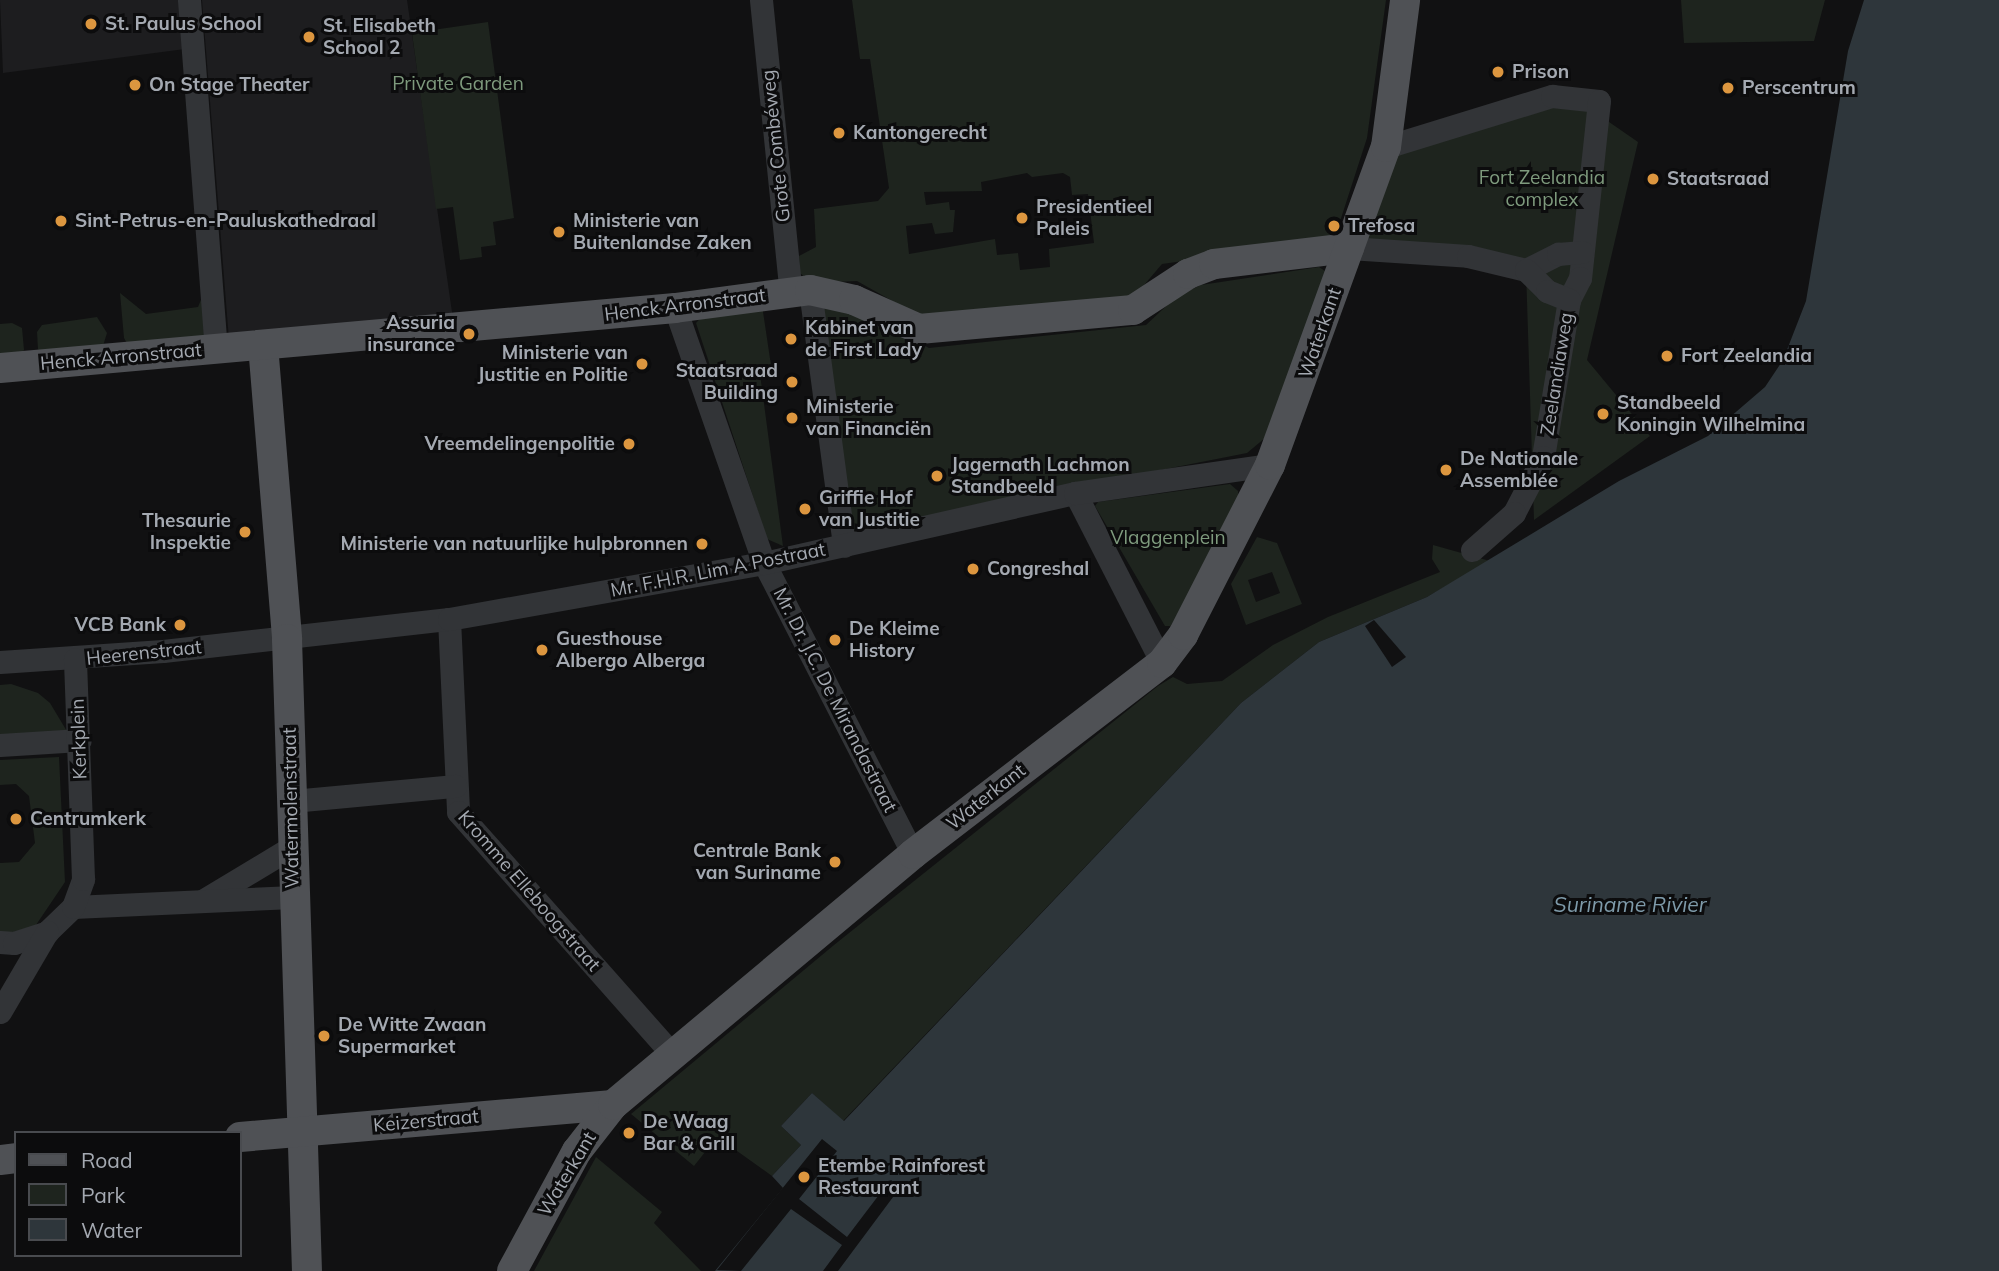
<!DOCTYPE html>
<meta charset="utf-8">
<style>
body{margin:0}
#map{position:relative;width:1999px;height:1271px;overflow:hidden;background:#111112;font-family:Mulish,sans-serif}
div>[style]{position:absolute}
.built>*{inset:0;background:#1d1d1f}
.green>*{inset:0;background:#1e241e}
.water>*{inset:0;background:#2e363b}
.pier>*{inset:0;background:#111112}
.minor>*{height:23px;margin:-11.5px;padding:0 11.5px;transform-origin:11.5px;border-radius:11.5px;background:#323437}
.major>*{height:30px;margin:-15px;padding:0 15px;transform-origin:15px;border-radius:15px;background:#4f5155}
.dots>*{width:19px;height:19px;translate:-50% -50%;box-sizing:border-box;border:4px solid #0c0c0d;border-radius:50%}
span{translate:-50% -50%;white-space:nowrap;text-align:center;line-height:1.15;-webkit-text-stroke:6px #0c0c0d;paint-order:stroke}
.poi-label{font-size:19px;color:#a4a9b1;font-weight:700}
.left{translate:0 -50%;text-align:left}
.right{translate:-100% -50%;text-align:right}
.park-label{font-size:19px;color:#7e9a7d}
.street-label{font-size:19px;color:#a4a9b1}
.water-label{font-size:21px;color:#7e9aa9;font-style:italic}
.legend{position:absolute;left:14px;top:1131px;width:228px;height:126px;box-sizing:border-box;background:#0c0c0d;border:2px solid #494b4f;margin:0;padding:9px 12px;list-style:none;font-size:21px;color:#a4a9b1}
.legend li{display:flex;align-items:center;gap:14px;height:35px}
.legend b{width:35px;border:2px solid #494b4f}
</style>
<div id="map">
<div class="built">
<i style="clip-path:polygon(0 0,180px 0,185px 49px,3px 73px)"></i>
<i style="clip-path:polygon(202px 0,407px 0,453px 319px,229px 340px)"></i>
</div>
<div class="green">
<i style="clip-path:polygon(evenodd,852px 0,1386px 0,1367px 138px,1334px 240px,1162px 264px,1133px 298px,921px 317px,857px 281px,812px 283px,800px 273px,799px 256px,816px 247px,814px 209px,878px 201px,889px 188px,870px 59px,860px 59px,852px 0,1027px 173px,1032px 177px,1063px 173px,1070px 177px,1072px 195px,1088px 194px,1094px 243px,1049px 249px,1050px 267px,1020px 270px,1018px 253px,997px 255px,995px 239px,909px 254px,906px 226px,932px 223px,935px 234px,953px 232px,955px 210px,950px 210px,949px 202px,926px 205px,924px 192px,982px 191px,981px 182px,1027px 173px)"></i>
<i style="clip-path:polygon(1681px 0,1825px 0,1814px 41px,1684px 43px)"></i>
<i style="clip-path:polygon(488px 22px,514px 218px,493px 222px,496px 245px,481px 247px,482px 257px,460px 260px,453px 207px,436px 209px,412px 33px)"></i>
<i style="clip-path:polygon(1558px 97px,1599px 115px,1638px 142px,1587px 360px,1650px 436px,1534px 520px,1526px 270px,1349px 248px,1386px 147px)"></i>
<i style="clip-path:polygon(1319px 267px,1328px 273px,1265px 438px,1247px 453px,846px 532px,817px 299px,854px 307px,929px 348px,1146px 325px,1178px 295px,1201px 285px)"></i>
<i style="clip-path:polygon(205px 290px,209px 328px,203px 337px,128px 345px,124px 338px,120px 293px,146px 314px,198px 307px)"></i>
<i style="clip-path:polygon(762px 305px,772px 372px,760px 374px,783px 546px,767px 539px,696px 323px,707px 311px)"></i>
<i style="clip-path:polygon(97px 317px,107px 333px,102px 349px,43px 356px,38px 349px,37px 332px,42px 325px)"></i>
<i style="clip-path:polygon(12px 323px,22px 328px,24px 350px,18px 357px,0 359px,0 324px)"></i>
<i style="clip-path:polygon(1230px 484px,1238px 491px,1239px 503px,1171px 626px,1165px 626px,1095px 506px,1098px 502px)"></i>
<i style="clip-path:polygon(evenodd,1257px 537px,1277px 543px,1302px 604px,1246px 625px,1231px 584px,1257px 537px,1272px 572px,1280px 593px,1256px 602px,1248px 580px,1272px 572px)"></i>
<i style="clip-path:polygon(1433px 545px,1490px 561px,1427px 597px,1319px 642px,1241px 703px,843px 1121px,812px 1093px,781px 1126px,801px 1145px,772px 1176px,723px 1141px,720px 1146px,713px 1142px,694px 1166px,631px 1114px,834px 945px,1158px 686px,1173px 677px,1187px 684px,1222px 681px,1273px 645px,1328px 617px,1440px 572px,1432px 559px)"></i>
<i style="clip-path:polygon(11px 684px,38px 693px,50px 703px,68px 733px,0 736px,0 685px)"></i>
<i style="clip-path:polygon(59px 757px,65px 882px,36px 925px,17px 932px,0 932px,0 863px,19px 862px,35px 843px,29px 796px,16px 784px,0 785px,0 760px)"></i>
<i style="clip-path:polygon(596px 1157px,662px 1212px,654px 1223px,701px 1271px,534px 1271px)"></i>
</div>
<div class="water">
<i style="clip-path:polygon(1864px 0,1999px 0,1999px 1271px,715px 1271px,783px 1188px,772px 1176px,801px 1145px,781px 1126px,812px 1093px,844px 1121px,1241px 703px,1319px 642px,1427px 597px,1619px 481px,1708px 436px,1765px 387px,1783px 360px,1806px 301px,1848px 51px)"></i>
</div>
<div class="pier">
<i style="clip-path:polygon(1374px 620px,1406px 657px,1392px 667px,1365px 626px)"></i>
<i style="clip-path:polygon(822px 1139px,837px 1151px,799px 1199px,847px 1237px,888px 1183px,899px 1189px,838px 1271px,823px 1271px,842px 1245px,791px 1209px,741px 1271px,717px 1270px)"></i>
</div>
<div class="minor">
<i style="left:189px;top:0;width:350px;rotate:85.6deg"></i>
<i style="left:761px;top:0;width:295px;rotate:84.2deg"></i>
<i style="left:1386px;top:147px;width:174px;rotate:-17.1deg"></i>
<i style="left:1552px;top:96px;width:47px;rotate:6.1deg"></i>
<i style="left:1599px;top:101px;width:178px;rotate:96.1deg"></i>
<i style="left:1580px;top:278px;width:25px;rotate:117deg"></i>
<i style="left:1569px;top:300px;width:159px;rotate:99.4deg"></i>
<i style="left:1543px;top:457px;width:63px;rotate:117.4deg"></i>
<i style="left:1514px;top:513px;width:56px;rotate:138.6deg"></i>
<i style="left:1349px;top:248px;width:119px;rotate:3.8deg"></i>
<i style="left:1468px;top:256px;width:60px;rotate:13.6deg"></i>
<i style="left:1526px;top:270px;width:36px;rotate:-27deg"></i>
<i style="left:1558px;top:254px;width:24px;rotate:-5deg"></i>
<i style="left:1526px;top:270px;width:30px;rotate:45deg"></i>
<i style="left:1547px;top:291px;width:24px;rotate:22deg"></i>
<i style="left:810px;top:290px;width:258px;rotate:82.4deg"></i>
<i style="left:675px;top:308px;width:270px;rotate:70.8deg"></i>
<i style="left:764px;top:563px;width:327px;rotate:62.9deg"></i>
<i style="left:1075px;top:493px;width:191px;rotate:62.9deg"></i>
<i style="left:449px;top:619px;width:193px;rotate:87.3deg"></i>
<i style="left:458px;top:812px;width:322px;rotate:48.5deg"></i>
<i style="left:0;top:662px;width:163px;rotate:-3.9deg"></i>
<i style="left:163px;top:651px;width:288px;rotate:-6.4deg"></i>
<i style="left:449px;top:619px;width:320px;rotate:-10.1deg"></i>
<i style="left:764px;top:563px;width:319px;rotate:-12.7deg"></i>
<i style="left:1075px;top:493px;width:197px;rotate:-8.2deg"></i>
<i style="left:0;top:745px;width:80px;rotate:-3.6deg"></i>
<i style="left:292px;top:801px;width:164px;rotate:-5.3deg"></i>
<i style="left:202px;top:901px;width:105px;rotate:-31deg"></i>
<i style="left:73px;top:907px;width:220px;rotate:-2.6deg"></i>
<i style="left:0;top:942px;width:14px;rotate:4deg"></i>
<i style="left:14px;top:943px;width:35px;rotate:-18deg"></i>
<i style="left:47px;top:932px;width:36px;rotate:-44deg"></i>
<i style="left:73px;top:907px;width:30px;rotate:-70deg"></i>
<i style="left:83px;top:879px;width:220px;rotate:-92.1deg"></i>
<i style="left:0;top:1012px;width:93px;rotate:-59.6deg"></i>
</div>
<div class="major">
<i style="left:263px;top:345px;width:295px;rotate:85.3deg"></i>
<i style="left:287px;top:639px;width:632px;rotate:88.19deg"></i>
<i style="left:0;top:368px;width:678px;rotate:-5.08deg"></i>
<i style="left:675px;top:308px;width:136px;rotate:-7.6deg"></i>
<i style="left:810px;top:290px;width:45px;rotate:12.8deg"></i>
<i style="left:854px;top:300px;width:71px;rotate:24deg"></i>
<i style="left:919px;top:329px;width:215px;rotate:-5.1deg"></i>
<i style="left:1133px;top:310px;width:66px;rotate:-33.2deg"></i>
<i style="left:1188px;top:274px;width:28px;rotate:-21deg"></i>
<i style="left:1214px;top:264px;width:136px;rotate:-6.8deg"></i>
<i style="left:240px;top:1137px;width:374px;rotate:-4.9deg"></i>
<i style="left:0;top:1160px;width:16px;rotate:-7deg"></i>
<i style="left:512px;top:1271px;width:136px;rotate:-61.6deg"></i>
<i style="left:577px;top:1151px;width:58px;rotate:-52deg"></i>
<i style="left:613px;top:1105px;width:391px;rotate:-39.9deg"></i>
<i style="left:913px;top:854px;width:314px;rotate:-37.5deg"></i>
<i style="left:1162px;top:663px;width:35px;rotate:-53deg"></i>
<i style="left:1183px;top:635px;width:191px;rotate:-62.9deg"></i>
<i style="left:1270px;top:465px;width:338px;rotate:-70deg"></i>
<i style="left:1386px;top:147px;width:148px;rotate:-82.6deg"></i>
</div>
<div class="dots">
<i style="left:91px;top:24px;background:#dc963f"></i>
<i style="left:309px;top:37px;background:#dc963f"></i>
<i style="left:1498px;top:72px;background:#dc963f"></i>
<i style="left:135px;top:85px;background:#dc963f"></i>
<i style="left:1728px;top:88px;background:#dc963f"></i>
<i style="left:839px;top:133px;background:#dc963f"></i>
<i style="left:1653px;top:179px;background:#dc963f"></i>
<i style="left:1022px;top:218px;background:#dc963f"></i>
<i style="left:61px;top:221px;background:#dc963f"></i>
<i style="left:1334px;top:226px;background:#dc963f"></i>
<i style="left:559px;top:232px;background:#dc963f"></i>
<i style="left:469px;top:334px;background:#dc963f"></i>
<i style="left:791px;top:339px;background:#dc963f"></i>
<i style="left:1667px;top:356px;background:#dc963f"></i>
<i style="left:642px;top:364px;background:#dc963f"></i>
<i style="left:792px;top:382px;background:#dc963f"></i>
<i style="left:1603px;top:414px;background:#dc963f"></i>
<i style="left:792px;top:418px;background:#dc963f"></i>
<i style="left:629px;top:444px;background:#dc963f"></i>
<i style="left:1446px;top:470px;background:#dc963f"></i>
<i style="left:937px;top:476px;background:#dc963f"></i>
<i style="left:805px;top:509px;background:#dc963f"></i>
<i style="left:245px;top:532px;background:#dc963f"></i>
<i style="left:702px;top:544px;background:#dc963f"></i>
<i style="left:973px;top:569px;background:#dc963f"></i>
<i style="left:180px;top:625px;background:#dc963f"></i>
<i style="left:835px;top:640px;background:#dc963f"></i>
<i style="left:542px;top:650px;background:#dc963f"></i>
<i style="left:16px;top:819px;background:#dc963f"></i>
<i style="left:835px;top:862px;background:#dc963f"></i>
<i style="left:324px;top:1036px;background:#dc963f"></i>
<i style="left:629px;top:1133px;background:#dc963f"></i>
<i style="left:804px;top:1177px;background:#dc963f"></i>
</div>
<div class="poi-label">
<span class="left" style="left:105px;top:24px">St. Paulus School</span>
<span class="left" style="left:323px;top:37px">St. Elisabeth<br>School 2</span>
<span class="left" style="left:1512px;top:72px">Prison</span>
<span class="left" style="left:149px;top:85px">On Stage Theater</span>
<span class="left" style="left:1742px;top:88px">Perscentrum</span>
<span class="left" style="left:853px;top:133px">Kantongerecht</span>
<span class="left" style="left:1667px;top:179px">Staatsraad</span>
<span class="left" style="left:1036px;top:218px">Presidentieel<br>Paleis</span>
<span class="left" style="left:75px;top:221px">Sint-Petrus-en-Pauluskathedraal</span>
<span class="left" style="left:573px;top:232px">Ministerie van<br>Buitenlandse Zaken</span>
<span class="left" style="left:1348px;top:226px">Trefosa</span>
<span class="right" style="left:455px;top:334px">Assuria<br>insurance</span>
<span class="left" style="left:805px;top:339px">Kabinet van<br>de First Lady</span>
<span class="right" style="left:628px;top:364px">Ministerie van<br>Justitie en Politie</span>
<span class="left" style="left:1681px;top:356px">Fort Zeelandia</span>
<span class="right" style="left:778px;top:382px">Staatsraad<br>Building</span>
<span class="left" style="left:1617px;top:414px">Standbeeld<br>Koningin Wilhelmina</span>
<span class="left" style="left:806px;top:418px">Ministerie<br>van Financiën</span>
<span class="right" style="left:615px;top:444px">Vreemdelingenpolitie</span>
<span class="left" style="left:1460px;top:470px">De Nationale<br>Assemblée</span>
<span class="left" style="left:951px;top:476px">Jagernath Lachmon<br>Standbeeld</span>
<span class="left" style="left:819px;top:509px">Griffie Hof<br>van Justitie</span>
<span class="right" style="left:231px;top:532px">Thesaurie<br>Inspektie</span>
<span class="right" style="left:688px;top:544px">Ministerie van natuurlijke hulpbronnen</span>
<span class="left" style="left:987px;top:569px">Congreshal</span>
<span class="right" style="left:166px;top:625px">VCB Bank</span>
<span class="left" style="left:849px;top:640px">De Kleime<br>History</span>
<span class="left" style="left:556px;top:650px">Guesthouse<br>Albergo Alberga</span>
<span class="left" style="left:30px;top:819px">Centrumkerk</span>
<span class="right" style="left:821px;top:862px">Centrale Bank<br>van Suriname</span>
<span class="left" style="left:338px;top:1036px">De Witte Zwaan<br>Supermarket</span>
<span class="left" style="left:643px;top:1133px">De Waag<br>Bar &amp; Grill</span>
<span class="left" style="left:818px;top:1177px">Etembe Rainforest<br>Restaurant</span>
</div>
<div class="park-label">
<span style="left:458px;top:84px">Private Garden</span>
<span style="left:1542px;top:189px">Fort Zeelandia<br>complex</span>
<span style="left:1168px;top:538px">Vlaggenplein</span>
</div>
<div class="street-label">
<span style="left:776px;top:146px;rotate:-96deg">Grote Combéweg</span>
<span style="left:685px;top:305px;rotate:-7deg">Henck Arronstraat</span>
<span style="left:1320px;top:333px;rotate:-71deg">Waterkant</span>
<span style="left:121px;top:357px;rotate:-5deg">Henck Arronstraat</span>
<span style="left:1557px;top:374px;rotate:-81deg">Zeelandiaweg</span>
<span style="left:718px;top:570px;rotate:-11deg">Mr. F.H.R. Lim A Postraat</span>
<span style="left:144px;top:653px;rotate:-6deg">Heerenstraat</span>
<span style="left:835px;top:700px;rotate:63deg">Mr. Dr. J.C. De Mirandastraat</span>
<span style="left:79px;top:739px;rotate:-92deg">Kerkplein</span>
<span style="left:986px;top:797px;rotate:-38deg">Waterkant</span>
<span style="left:291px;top:808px;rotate:-91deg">Watermolenstraat</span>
<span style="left:529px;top:891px;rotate:49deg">Kromme Elleboogstraat</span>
<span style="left:426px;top:1121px;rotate:-5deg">Keizerstraat</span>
<span style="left:567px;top:1174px;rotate:-59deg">Waterkant</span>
</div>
<div class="water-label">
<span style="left:1630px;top:904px">Suriname Rivier</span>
</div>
<ul class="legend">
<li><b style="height:9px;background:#4f5155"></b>Road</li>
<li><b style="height:19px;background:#1e241e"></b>Park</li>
<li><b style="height:19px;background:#2e363b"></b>Water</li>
</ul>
</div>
